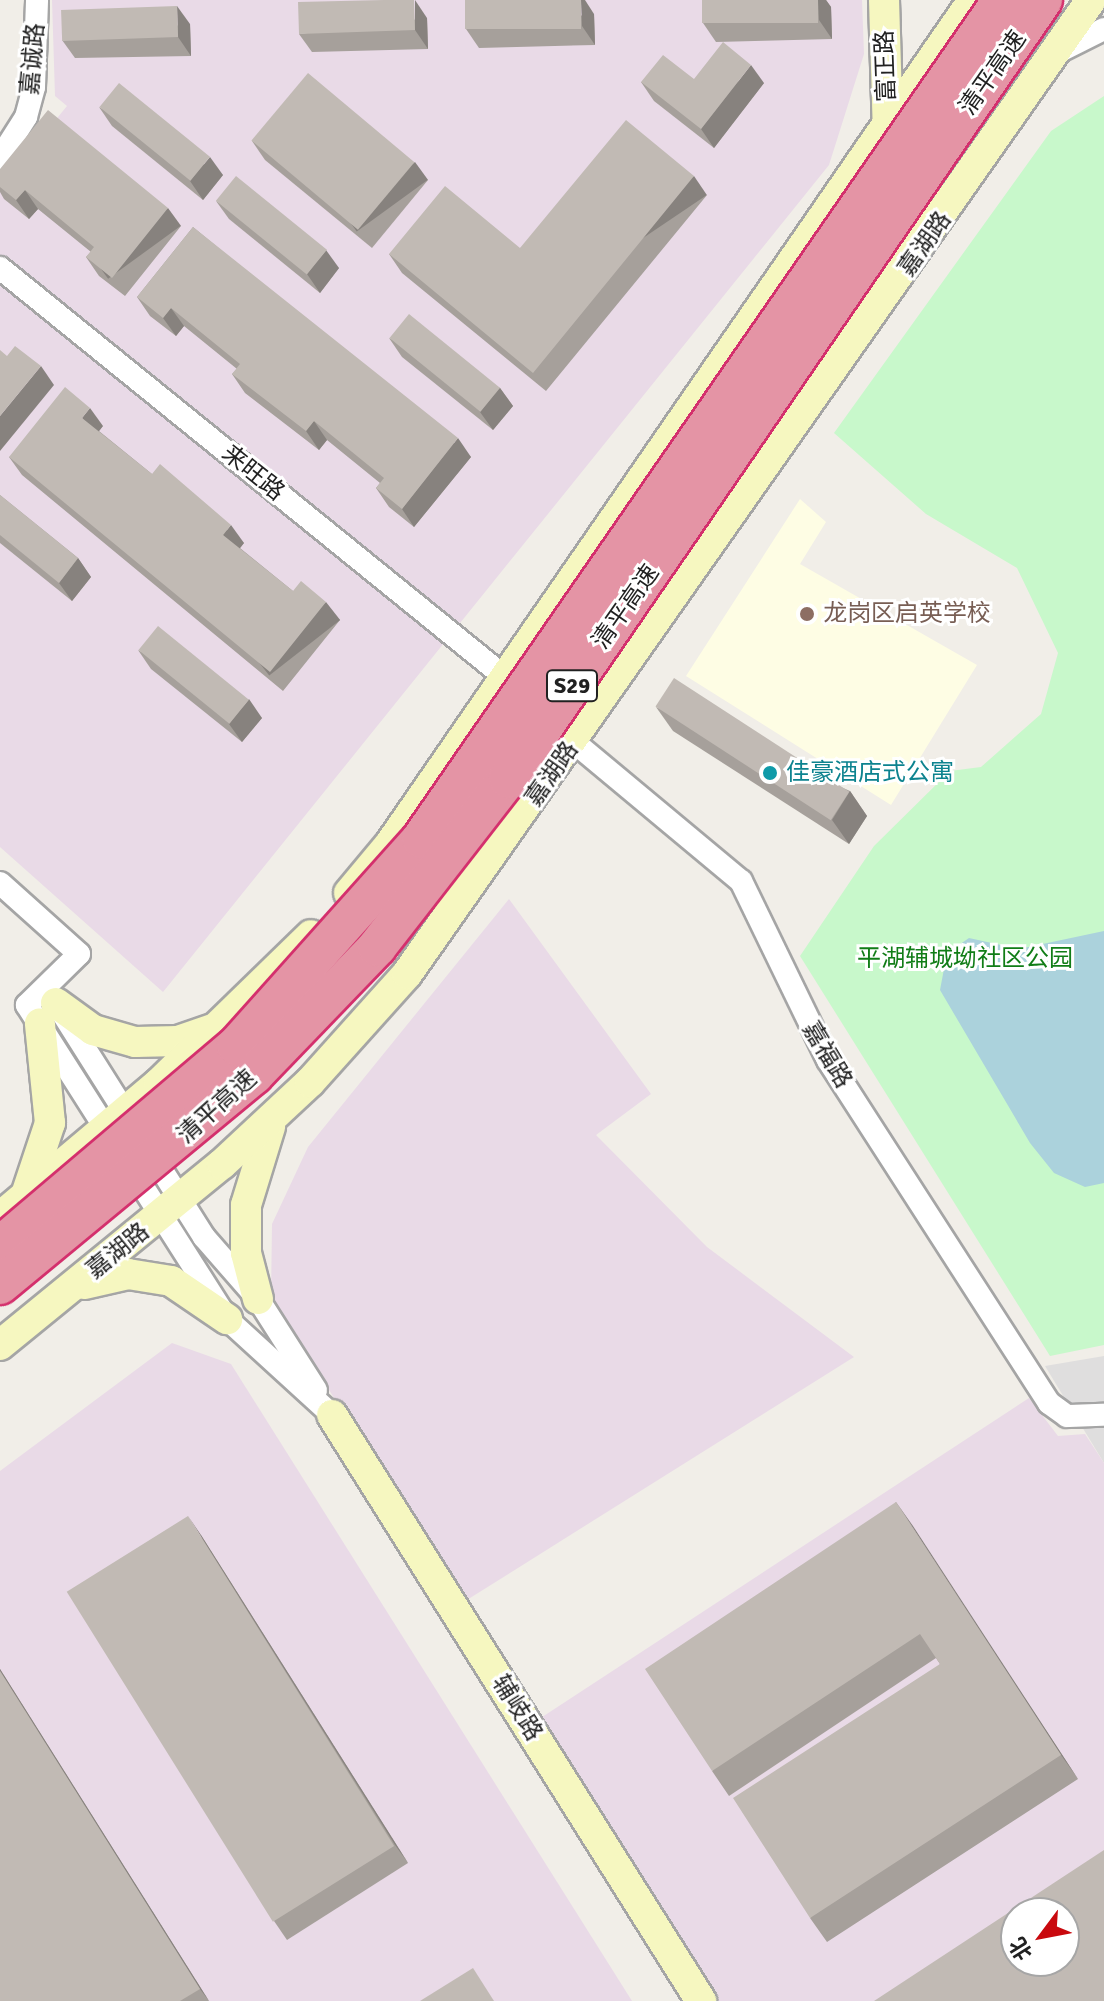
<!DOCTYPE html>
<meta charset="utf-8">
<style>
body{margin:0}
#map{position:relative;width:1104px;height:2001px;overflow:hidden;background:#f1eee8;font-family:Signika,"Noto Sans SC",sans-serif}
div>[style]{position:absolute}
.residential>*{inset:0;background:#dfdede}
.industrial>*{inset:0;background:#e9dae7}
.education>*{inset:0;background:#fefde4}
.park>*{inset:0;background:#c8f8cb}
.water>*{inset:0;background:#abd2dc}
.roads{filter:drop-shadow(2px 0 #a5a5a5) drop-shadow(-2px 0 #a5a5a5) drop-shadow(0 2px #a5a5a5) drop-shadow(0 -2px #a5a5a5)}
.street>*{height:22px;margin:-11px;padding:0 11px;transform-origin:11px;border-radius:11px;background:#fff}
.secondary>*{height:30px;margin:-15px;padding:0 15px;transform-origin:15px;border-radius:15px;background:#f6f7c0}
.bridges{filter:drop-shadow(2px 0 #d4306d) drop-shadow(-2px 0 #d4306d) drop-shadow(0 2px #d4306d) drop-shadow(0 -2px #d4306d)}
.highway-bridge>*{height:38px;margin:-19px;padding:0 19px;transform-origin:19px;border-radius:19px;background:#e494a5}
.wall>*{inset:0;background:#a6a09b}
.shaded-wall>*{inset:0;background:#87827e;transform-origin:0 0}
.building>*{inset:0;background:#c1bab4;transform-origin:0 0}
.dots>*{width:22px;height:22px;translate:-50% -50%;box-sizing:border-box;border:4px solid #fff;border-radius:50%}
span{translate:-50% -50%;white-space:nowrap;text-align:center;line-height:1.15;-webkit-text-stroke:6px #fff;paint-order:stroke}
.shield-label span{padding:2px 6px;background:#fff;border:2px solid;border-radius:6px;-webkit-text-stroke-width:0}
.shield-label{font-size:22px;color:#212121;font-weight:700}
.street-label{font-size:24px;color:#212121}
.education-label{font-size:24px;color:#785e54}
.left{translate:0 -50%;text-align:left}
.culture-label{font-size:24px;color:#0d838f}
.park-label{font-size:24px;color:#117d17}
.north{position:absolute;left:1000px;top:1897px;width:80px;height:80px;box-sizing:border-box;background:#fff;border:2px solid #a6a6a6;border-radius:50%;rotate:238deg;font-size:22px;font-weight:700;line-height:32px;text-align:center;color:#212121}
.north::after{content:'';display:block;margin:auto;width:28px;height:36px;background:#c9090e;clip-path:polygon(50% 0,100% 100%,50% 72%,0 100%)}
</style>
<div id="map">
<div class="residential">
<i style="clip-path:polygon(1104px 1356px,1104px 1463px,1045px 1366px)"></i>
</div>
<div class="industrial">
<i style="clip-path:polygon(52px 0,862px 0,864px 54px,829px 165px,163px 992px,0 847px,0 188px,67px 106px,55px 96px)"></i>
<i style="clip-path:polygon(509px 899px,651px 1094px,596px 1135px,707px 1247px,854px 1357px,462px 1603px,271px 1297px,272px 1224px,308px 1147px)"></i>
<i style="clip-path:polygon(172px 1343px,231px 1364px,632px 2001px,0 2001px,0 1471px)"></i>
<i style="clip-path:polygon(evenodd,1029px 1398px,1058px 1436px,1085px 1434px,1104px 1463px,1104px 2001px,714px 2001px,533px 1723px,1029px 1398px,1016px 1913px,1064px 1913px,1064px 1961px,1016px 1961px,1016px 1913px)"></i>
</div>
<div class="education">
<i style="clip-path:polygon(800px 499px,826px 522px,800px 564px,977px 665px,891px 805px,686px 676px)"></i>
</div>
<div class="park">
<i style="clip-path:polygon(1104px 96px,1104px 1345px,1050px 1356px,800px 956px,874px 846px,950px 771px,981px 767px,1041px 714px,1058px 653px,1017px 568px,926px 514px,834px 433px,1051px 131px)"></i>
</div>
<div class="water">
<i style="clip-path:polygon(1104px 931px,1104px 1183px,1085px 1187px,1054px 1173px,1030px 1143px,940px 990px,947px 953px,969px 938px,1019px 949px)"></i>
</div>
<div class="roads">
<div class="street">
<i style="left:1058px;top:52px;width:51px;rotate:-26.6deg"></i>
<i style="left:0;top:158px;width:49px;rotate:-57.6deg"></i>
<i style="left:26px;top:117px;width:31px;rotate:-75deg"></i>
<i style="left:34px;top:87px;width:87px;rotate:-88deg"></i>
<i style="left:0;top:268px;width:651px;rotate:39.02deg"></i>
<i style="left:574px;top:742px;width:217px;rotate:39.8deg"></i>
<i style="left:741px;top:881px;width:199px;rotate:64.1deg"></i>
<i style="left:828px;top:1060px;width:408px;rotate:57.2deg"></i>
<i style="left:1049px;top:1403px;width:22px;rotate:36deg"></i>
<i style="left:1067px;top:1416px;width:37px;rotate:-2deg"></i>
<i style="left:0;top:883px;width:106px;rotate:41.9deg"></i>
<i style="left:79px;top:954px;width:73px;rotate:135.6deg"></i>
<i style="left:27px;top:1005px;width:372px;rotate:57.5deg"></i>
<i style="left:227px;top:1319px;width:142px;rotate:42.4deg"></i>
<i style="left:63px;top:1014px;width:264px;rotate:57.7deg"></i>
<i style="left:204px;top:1237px;width:82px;rotate:48.9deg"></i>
<i style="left:258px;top:1299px;width:108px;rotate:57.5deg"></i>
</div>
<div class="secondary">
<i style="left:884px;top:0;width:131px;rotate:88.3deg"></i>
<i style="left:349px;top:893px;width:64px;rotate:-50.1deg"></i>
<i style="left:390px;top:844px;width:1026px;rotate:-55.36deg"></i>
<i style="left:56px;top:1003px;width:46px;rotate:36.1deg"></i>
<i style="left:93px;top:1030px;width:44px;rotate:15.9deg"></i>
<i style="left:135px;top:1042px;width:43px;rotate:-1.3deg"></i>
<i style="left:178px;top:1041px;width:36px;rotate:-19deg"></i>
<i style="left:27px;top:1192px;width:73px;rotate:-71.6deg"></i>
<i style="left:50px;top:1123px;width:100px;rotate:-95.8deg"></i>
<i style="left:0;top:1217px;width:208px;rotate:-40.1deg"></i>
<i style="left:159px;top:1083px;width:212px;rotate:-44.2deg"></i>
<i style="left:84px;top:1284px;width:45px;rotate:-12.8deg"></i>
<i style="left:128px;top:1274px;width:44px;rotate:9.2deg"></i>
<i style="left:171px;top:1281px;width:68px;rotate:34.2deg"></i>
<i style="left:258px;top:1299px;width:48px;rotate:-104.6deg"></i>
<i style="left:246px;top:1253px;width:48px;rotate:-90deg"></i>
<i style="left:246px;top:1205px;width:82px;rotate:-72.9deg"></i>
<i style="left:0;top:1345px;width:286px;rotate:-39.2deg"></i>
<i style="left:222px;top:1164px;width:120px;rotate:-43deg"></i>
<i style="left:310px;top:1082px;width:145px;rotate:-48.1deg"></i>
<i style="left:407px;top:974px;width:1190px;rotate:-54.92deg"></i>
<i style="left:332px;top:1415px;width:693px;rotate:57.8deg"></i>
</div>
</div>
<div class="bridges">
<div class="highway-bridge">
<i style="left:0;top:1246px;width:309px;rotate:-40.3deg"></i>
<i style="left:236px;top:1046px;width:278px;rotate:-48.2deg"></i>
<i style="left:421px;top:839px;width:1021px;rotate:-55.3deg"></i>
<i style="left:0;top:1285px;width:330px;rotate:-39.6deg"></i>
<i style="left:254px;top:1075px;width:178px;rotate:-46.1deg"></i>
<i style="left:377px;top:947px;width:213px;rotate:-52.1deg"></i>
<i style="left:508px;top:779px;width:945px;rotate:-55.52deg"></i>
</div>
</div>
<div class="wall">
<i style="clip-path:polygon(702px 0,826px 0,831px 7px,832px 39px,716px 42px,703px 23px)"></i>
<i style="clip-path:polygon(594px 14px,595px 45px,479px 48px,466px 29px)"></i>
<i style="clip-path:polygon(427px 18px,428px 49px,312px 52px,299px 34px)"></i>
<i style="clip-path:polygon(190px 24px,191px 56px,75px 58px,62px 40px)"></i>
<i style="clip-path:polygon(694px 79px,764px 83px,714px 148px,654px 101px,641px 82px)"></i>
<i style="clip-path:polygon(99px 107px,223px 175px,203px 200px,112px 126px)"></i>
<i style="clip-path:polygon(252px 141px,428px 180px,372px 248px,265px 160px)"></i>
<i style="clip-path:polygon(0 169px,181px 226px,125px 296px,99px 276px,86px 257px,91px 252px,38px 209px,29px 219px,4px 199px,0 192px)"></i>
<i style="clip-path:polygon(707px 195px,546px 391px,402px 273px,389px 254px,520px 248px)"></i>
<i style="clip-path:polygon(216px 201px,339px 268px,320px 293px,229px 219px)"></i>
<i style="clip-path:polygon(193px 227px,471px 457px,414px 527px,389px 507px,376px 488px,380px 483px,327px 440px,319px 450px,245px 393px,232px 374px,237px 369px,184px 326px,176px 336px,150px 316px,137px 297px)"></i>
<i style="clip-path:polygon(389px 338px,500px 388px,513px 406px,493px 430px,402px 357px)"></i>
<i style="clip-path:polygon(103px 426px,99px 431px,152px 474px,244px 543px,240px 548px,293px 591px,340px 620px,283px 691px,22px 475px,9px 457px)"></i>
<i style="clip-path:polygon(0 495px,78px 558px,91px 577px,72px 601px,0 543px)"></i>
<i style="clip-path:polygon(138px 650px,262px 718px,242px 742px,151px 669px)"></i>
<i style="clip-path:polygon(656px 707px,850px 791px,867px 816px,849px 844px,673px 731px)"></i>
<i style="clip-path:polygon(896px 1502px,1078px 1779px,827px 1942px,810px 1918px,940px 1664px,936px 1658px,729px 1796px,712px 1771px)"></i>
<i style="clip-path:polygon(201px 1535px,408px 1863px,287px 1940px,274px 1921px)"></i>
<i style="clip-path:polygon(0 1669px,209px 2001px,0 2001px)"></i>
</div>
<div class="shaded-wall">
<i style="clip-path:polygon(415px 0,427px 18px,428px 49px,415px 30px)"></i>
<i style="clip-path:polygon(581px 0,585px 0,594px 14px,595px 45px,582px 26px)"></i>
<i style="clip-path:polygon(818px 0,826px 0,831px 7px,832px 39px,819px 20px)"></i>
<i style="clip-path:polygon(177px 6px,190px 24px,191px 56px,178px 37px)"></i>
<i style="clip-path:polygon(751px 65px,764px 83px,714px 148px,701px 129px)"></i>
<i style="clip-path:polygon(210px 157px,223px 175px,203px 200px,190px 181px)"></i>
<i style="left:415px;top:162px;width:22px;height:88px;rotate:54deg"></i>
<i style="left:694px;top:176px;width:23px;height:254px;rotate:56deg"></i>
<i style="clip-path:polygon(25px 190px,38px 209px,29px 219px,16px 200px)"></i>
<i style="left:168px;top:208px;width:22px;height:90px;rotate:54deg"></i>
<i style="clip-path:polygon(326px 250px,339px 268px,320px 293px,307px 274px)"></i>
<i style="clip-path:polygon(171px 308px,184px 326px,176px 336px,163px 318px)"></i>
<i style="clip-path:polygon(41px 366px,54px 385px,0 451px,0 416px)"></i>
<i style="clip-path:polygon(500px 388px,513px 406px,493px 430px,480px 412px)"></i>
<i style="clip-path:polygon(90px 408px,103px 426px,95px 436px,82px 418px)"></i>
<i style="clip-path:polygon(314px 421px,327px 440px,319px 450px,306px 431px)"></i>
<i style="clip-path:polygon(458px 438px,471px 457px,414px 527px,402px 509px)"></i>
<i style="clip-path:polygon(231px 525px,244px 543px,236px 553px,223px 535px)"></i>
<i style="clip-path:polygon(78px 558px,91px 577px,72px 601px,59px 583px)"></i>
<i style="left:326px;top:602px;width:23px;height:90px;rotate:52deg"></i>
<i style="clip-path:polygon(249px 699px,262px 718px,242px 742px,229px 724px)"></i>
<i style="clip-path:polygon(850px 791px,867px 816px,849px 844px,832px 820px)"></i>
<i style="clip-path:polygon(896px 1502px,913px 1526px,1078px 1779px,1061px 1755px)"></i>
<i style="clip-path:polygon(188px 1516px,201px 1535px,408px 1863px,395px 1845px)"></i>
<i style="clip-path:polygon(0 1669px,209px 2001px,200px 1989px,0 1671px)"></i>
</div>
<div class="building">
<i style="clip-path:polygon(384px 0,414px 0,415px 30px,299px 34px,298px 2px)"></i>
<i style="left:465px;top:0;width:116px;height:29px"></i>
<i style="left:702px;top:0;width:116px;height:23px"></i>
<i style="left:177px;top:6px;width:31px;height:116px;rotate:88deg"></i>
<i style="clip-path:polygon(723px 42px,751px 65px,701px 129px,641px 82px,663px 55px,694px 79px)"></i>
<i style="left:308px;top:73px;width:139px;height:88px;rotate:40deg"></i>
<i style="left:119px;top:83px;width:117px;height:31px;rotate:39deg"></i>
<i style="clip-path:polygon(48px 110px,168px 208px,112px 278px,86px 257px,94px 247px,25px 190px,16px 200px,0 187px,0 169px)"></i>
<i style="clip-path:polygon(626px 120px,694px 176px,533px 373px,389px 254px,445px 186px,520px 248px)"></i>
<i style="left:236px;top:176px;width:117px;height:32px;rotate:39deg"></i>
<i style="clip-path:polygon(193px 227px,458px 438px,402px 509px,376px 488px,384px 478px,314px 421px,306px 431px,232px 374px,240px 364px,171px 308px,163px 318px,137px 297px)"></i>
<i style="left:409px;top:314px;width:117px;height:31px;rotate:39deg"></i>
<i style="clip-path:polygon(15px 346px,41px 366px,0 416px,0 350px,7px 356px)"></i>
<i style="clip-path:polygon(65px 387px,90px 408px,82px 418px,152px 474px,160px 464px,231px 525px,223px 535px,293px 591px,301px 581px,326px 602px,270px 672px,9px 457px)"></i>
<i style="clip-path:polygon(0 495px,78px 558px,59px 583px,0 535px)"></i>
<i style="left:158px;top:626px;width:117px;height:31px;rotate:39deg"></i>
<i style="left:674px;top:678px;width:209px;height:34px;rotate:33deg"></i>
<i style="clip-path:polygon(896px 1502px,1061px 1755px,810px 1918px,733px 1798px,940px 1664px,920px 1634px,712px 1771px,645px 1669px)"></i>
<i style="left:188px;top:1516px;width:389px;height:143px;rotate:58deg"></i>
<i style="clip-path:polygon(0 1671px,200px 1989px,180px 2001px,0 2001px)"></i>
<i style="clip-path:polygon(evenodd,1104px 1850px,1104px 2001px,874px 2001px,1104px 1850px,1016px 1913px,1064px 1913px,1064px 1961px,1016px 1961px,1016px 1913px)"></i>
<i style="clip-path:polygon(473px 1968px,494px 2001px,420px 2001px)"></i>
</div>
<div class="dots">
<i style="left:807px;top:614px;background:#8d6e63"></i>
<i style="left:770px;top:773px;background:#0f9aa8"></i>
</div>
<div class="shield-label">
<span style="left:572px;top:686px">S29</span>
</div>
<div class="street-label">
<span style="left:33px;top:59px;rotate:-85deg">嘉诚路</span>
<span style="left:886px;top:66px;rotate:-92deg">富正路</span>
<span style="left:993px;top:73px;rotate:-55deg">清平高速</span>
<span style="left:925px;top:244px;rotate:-55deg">嘉湖路</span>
<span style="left:253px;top:473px;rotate:39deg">来旺路</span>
<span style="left:626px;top:607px;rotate:-55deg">清平高速</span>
<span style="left:552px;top:774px;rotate:-55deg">嘉湖路</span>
<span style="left:827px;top:1055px;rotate:59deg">嘉福路</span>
<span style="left:217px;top:1107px;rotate:-42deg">清平高速</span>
<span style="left:118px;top:1251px;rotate:-39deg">嘉湖路</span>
<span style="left:517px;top:1708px;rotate:58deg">辅岐路</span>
</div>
<div class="education-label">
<span class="left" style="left:823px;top:614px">龙岗区启英学校</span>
</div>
<div class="culture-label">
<span class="left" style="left:786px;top:773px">佳豪酒店式公寓</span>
</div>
<div class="park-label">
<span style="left:965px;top:959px">平湖辅城坳社区公园</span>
</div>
<div class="north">北</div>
</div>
